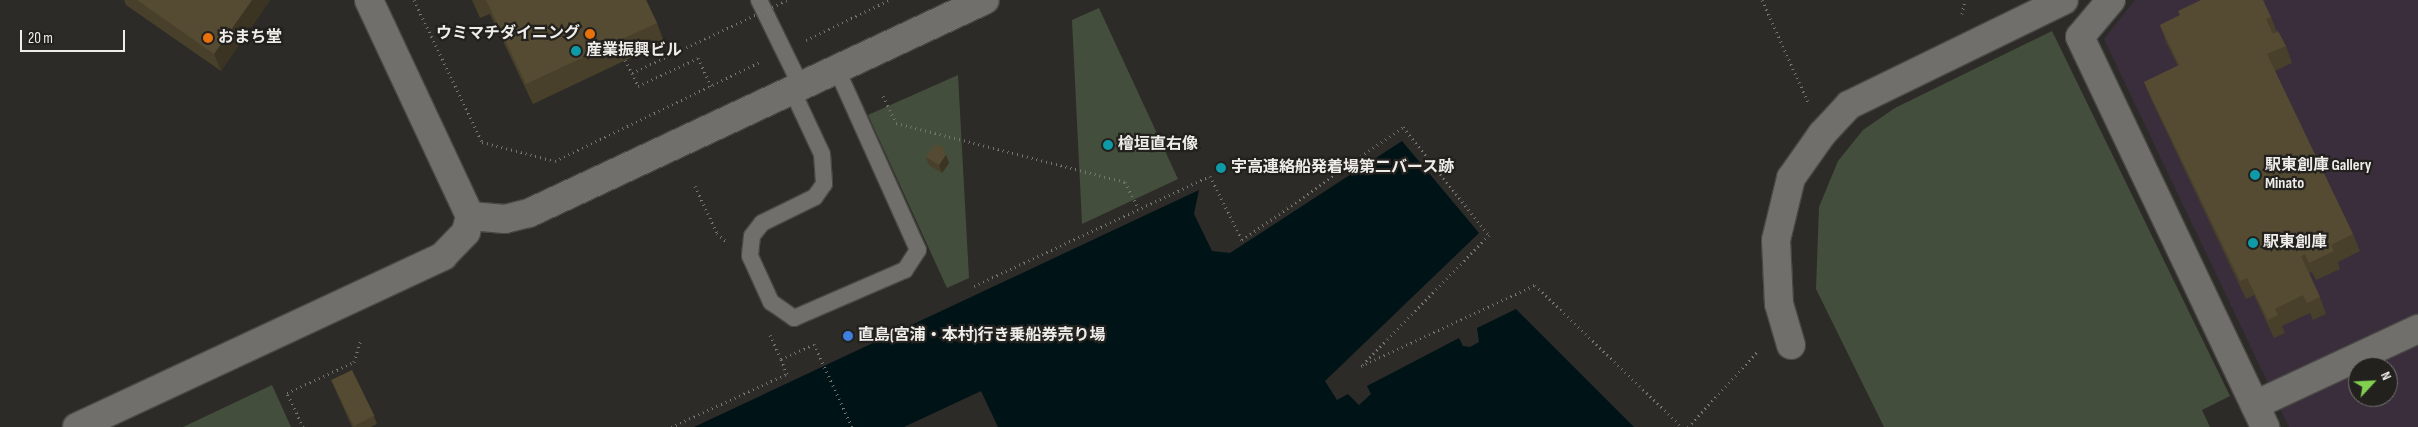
<!DOCTYPE html>
<meta charset="utf-8">
<style>
body{margin:0}
#map{position:relative;width:2418px;height:427px;overflow:hidden;background:#2d2b27;font-family:"Sofia Sans Condensed","Noto Sans JP",sans-serif}
div>[style]{position:absolute}
.industrial>*{inset:0;background:#3a2e3d}
.green>*{inset:0;background:#444e3d}
.water>*{inset:0;background:#001317}
.pier>*{inset:0;background:#2d2b27}
.path>*{height:3px;margin-top:-1.5px;transform-origin:0;background:repeating-linear-gradient(90deg,#777571 0 1px,transparent 0 5px)}
.roads{filter:drop-shadow(1px 0 #494844) drop-shadow(-1px 0 #494844) drop-shadow(0 1px #494844) drop-shadow(0 -1px #494844)}
.service>*{height:16px;margin:-8px;padding:0 8px;transform-origin:8px;border-radius:8px;background:#716f6b}
.minor>*{height:28px;margin:-14px;padding:0 14px;transform-origin:14px;border-radius:14px;background:#716f6b}
.tertiary>*{height:28px;margin:-14px;padding:0 14px;transform-origin:14px;border-radius:14px;background:#716f6b}
.path-bridge>*{height:3px;margin-top:-1.5px;transform-origin:0;background:repeating-linear-gradient(90deg,#777571 0 1px,transparent 0 5px)}
.wall>*{inset:0;background:#48402b}
.shaded-wall>*{inset:0;background:#3b3423}
.building>*{inset:0;background:#544b32;transform-origin:0 0}
.dots>*{width:14px;height:14px;translate:-50% -50%;box-sizing:border-box;border:2px solid #23211e;border-radius:50%}
span{translate:-50% -50%;white-space:nowrap;text-align:center;line-height:1.15;-webkit-text-stroke:4.5px #23211e;paint-order:stroke}
.poi-label{font-size:16px;color:#eeedea;font-weight:700}
.right{translate:-100% -50%;text-align:right}
.left{translate:0 -50%;text-align:left}
.north{position:absolute;left:2348px;top:357px;width:50px;height:50px;box-sizing:border-box;background:#23211e;border:1px solid #747370;border-radius:50%;rotate:65deg;font-size:14px;font-weight:700;line-height:20px;text-align:center;color:#eeedea}
.north::after{content:'';display:block;margin:auto;width:18px;height:22px;background:#82d04f;clip-path:polygon(50% 0,100% 100%,50% 72%,0 100%)}
.scale{position:absolute;left:20px;top:30px;width:105px;height:22px;box-sizing:border-box;border:2px solid #eeedea;border-top:0;padding-left:6px;font-size:15px;line-height:18px;white-space:nowrap;color:#eeedea;-webkit-text-stroke:4px #23211e;paint-order:stroke}
</style>
<div id="map">
<div class="industrial">
<i style="clip-path:polygon(evenodd,2135px 0,2418px 0,2418px 427px,2289px 427px,2104px 39px,2135px 0,2358px 367px,2388px 367px,2388px 397px,2358px 397px,2358px 367px)"></i>
</div>
<div class="green">
<i style="clip-path:polygon(1099px 8px,1178px 179px,1082px 224px,1072px 20px)"></i>
<i style="clip-path:polygon(2052px 31px,2230px 396px,2202px 410px,2210px 427px,1884px 427px,1816px 289px,1819px 207px,1838px 161px,1863px 130px,1895px 108px)"></i>
<i style="clip-path:polygon(958px 75px,969px 278px,947px 288px,868px 115px)"></i>
<i style="clip-path:polygon(272px 385px,291px 427px,183px 427px)"></i>
</div>
<div class="water">
<i style="clip-path:polygon(1402px 141px,1479px 233px,1325px 381px,1337px 400px,1348px 394px,1359px 405px,1371px 394px,1367px 386px,1459px 338px,1463px 346px,1470px 347px,1479px 342px,1477px 328px,1516px 309px,1634px 427px,694px 427px,1199px 190px,1194px 214px,1212px 251px,1230px 253px)"></i>
</div>
<div class="pier">
<i style="clip-path:polygon(981px 391px,998px 427px,904px 427px)"></i>
</div>
<div class="path">
<i style="left:414px;top:0;width:157px;rotate:64.4deg"></i>
<i style="left:482px;top:142px;width:75px;rotate:14.6deg"></i>
<i style="left:555px;top:161px;width:228px;rotate:-25.8deg"></i>
<i style="left:1762px;top:0;width:112px;rotate:65.7deg"></i>
<i style="left:1962px;top:14px;width:14px;rotate:-78deg"></i>
<i style="left:806px;top:40px;width:92px;rotate:-25.7deg"></i>
<i style="left:632px;top:73px;width:14px;rotate:65deg"></i>
<i style="left:638px;top:86px;width:66px;rotate:-25deg"></i>
<i style="left:698px;top:58px;width:31px;rotate:65deg"></i>
<i style="left:883px;top:96px;width:30px;rotate:64deg"></i>
<i style="left:896px;top:123px;width:236px;rotate:14.4deg"></i>
<i style="left:1125px;top:182px;width:30px;rotate:63deg"></i>
<i style="left:695px;top:186px;width:52px;rotate:64.9deg"></i>
<i style="left:717px;top:233px;width:12px;rotate:42deg"></i>
<i style="left:974px;top:286px;width:260px;rotate:-25deg"></i>
<i style="left:1210px;top:176px;width:72px;rotate:63.4deg"></i>
<i style="left:1242px;top:240px;width:197px;rotate:-35.1deg"></i>
<i style="left:1403px;top:127px;width:138px;rotate:51.5deg"></i>
<i style="left:1489px;top:235px;width:183px;rotate:134.3deg"></i>
<i style="left:1361px;top:366px;width:192px;rotate:-25deg"></i>
<i style="left:1535px;top:285px;width:204px;rotate:44deg"></i>
<i style="left:770px;top:335px;width:26px;rotate:65deg"></i>
<i style="left:781px;top:359px;width:36px;rotate:-24deg"></i>
<i style="left:814px;top:344px;width:91px;rotate:65.4deg"></i>
<i style="left:303px;top:427px;width:38px;rotate:-115deg"></i>
<i style="left:287px;top:393px;width:74px;rotate:-24.8deg"></i>
<i style="left:354px;top:362px;width:24px;rotate:-73deg"></i>
<i style="left:671px;top:427px;width:128px;rotate:-24.6deg"></i>
<i style="left:787px;top:374px;width:16px;rotate:-112deg"></i>
<i style="left:1688px;top:427px;width:103px;rotate:-47.4deg"></i>
</div>
<div class="roads">
<div class="service">
<i style="left:759px;top:0;width:96px;rotate:64deg"></i>
<i style="left:792px;top:90px;width:71px;rotate:64.9deg"></i>
<i style="left:822px;top:154px;width:30px;rotate:86deg"></i>
<i style="left:824px;top:184px;width:16px;rotate:125deg"></i>
<i style="left:815px;top:197px;width:59px;rotate:153.9deg"></i>
<i style="left:762px;top:223px;width:16px;rotate:128deg"></i>
<i style="left:752px;top:236px;width:20px;rotate:96deg"></i>
<i style="left:750px;top:256px;width:51px;rotate:65.5deg"></i>
<i style="left:771px;top:302px;width:28px;rotate:35deg"></i>
<i style="left:794px;top:318px;width:121px;rotate:-23.4deg"></i>
<i style="left:905px;top:270px;width:24px;rotate:-57deg"></i>
<i style="left:918px;top:250px;width:197px;rotate:-114.2deg"></i>
</div>
<div class="minor">
<i style="left:2111px;top:0;width:48px;rotate:130deg"></i>
<i style="left:2080px;top:37px;width:432px;rotate:64.6deg"></i>
<i style="left:2255px;top:405px;width:180px;rotate:-25deg"></i>
</div>
<div class="tertiary">
<i style="left:470px;top:216px;width:35px;rotate:5deg"></i>
<i style="left:505px;top:219px;width:25px;rotate:-14deg"></i>
<i style="left:529px;top:213px;width:503px;rotate:-25.04deg"></i>
<i style="left:1791px;top:345px;width:43px;rotate:-106.3deg"></i>
<i style="left:1779px;top:304px;width:64px;rotate:-92.7deg"></i>
<i style="left:1776px;top:240px;width:64px;rotate:-76.4deg"></i>
<i style="left:1791px;top:178px;width:54px;rotate:-54.8deg"></i>
<i style="left:1822px;top:134px;width:40px;rotate:-47deg"></i>
<i style="left:1849px;top:105px;width:239px;rotate:-26deg"></i>
<i style="left:77px;top:427px;width:404px;rotate:-25deg"></i>
<i style="left:443px;top:256px;width:33px;rotate:-46deg"></i>
<i style="left:466px;top:232px;width:16px;rotate:-76deg"></i>
<i style="left:470px;top:216px;width:238px;rotate:-115.1deg"></i>
</div>
</div>
<div class="path-bridge">
<i style="left:625px;top:60px;width:15px;rotate:62deg"></i>
<i style="left:632px;top:73px;width:171px;rotate:-25.2deg"></i>
</div>
<div class="wall">
<i style="clip-path:polygon(124px 0,270px 0,221px 71px,126px 5px)"></i>
<i style="clip-path:polygon(472px 0,646px 0,657px 23px,664px 42px,533px 104px,490px 14px,480px 18px)"></i>
<i style="clip-path:polygon(2178px 11px,2271px 17px,2277px 32px,2286px 46px,2292px 63px,2275px 71px,2353px 234px,2360px 251px,2338px 262px,2340px 269px,2316px 280px,2312px 272px,2309px 273px,2320px 297px,2326px 314px,2313px 320px,2310px 313px,2282px 326px,2285px 333px,2274px 338px,2254px 295px,2246px 299px,2151px 99px,2144px 82px,2178px 66px,2166px 42px,2160px 25px,2180px 15px)"></i>
<i style="clip-path:polygon(946px 155px,949px 163px,942px 173px,929px 165px,926px 157px)"></i>
<i style="clip-path:polygon(331px 380px,374px 416px,377px 424px,371px 427px,352px 427px)"></i>
</div>
<div class="shaded-wall">
<i style="clip-path:polygon(252px 0,270px 0,221px 71px,214px 54px)"></i>
<i style="clip-path:polygon(946px 155px,949px 163px,942px 173px,939px 165px)"></i>
</div>
<div class="building">
<i style="clip-path:polygon(137px 0,252px 0,214px 54px)"></i>
<i style="clip-path:polygon(486px 0,646px 0,657px 23px,526px 84px)"></i>
<i style="clip-path:polygon(2201px 0,2263px 0,2271px 17px,2266px 19px,2273px 34px,2278px 31px,2286px 46px,2267px 54px,2353px 234px,2331px 245px,2334px 251px,2309px 263px,2305px 254px,2301px 256px,2320px 297px,2307px 303px,2303px 295px,2275px 309px,2278px 315px,2268px 320px,2247px 278px,2240px 281px,2144px 82px,2179px 65px,2160px 25px,2180px 15px,2178px 11px)"></i>
<i style="clip-path:polygon(935px 145px,942px 146px,946px 155px,939px 165px,926px 157px)"></i>
<i style="left:352px;top:370px;width:51px;height:23px;rotate:64deg"></i>
</div>
<div class="dots">
<i style="left:590px;top:34px;background:#e8710a"></i>
<i style="left:208px;top:38px;background:#e8710a"></i>
<i style="left:576px;top:51px;background:#0f9aa8"></i>
<i style="left:1108px;top:145px;background:#0f9aa8"></i>
<i style="left:1221px;top:168px;background:#0f9aa8"></i>
<i style="left:2255px;top:175px;background:#0f9aa8"></i>
<i style="left:2253px;top:243px;background:#0f9aa8"></i>
<i style="left:848px;top:336px;background:#3f7fe0"></i>
</div>
<div class="poi-label">
<span class="right" style="left:580px;top:34px">ウミマチダイニング</span>
<span class="left" style="left:218px;top:38px">おまち堂</span>
<span class="left" style="left:586px;top:51px">産業振興ビル</span>
<span class="left" style="left:1118px;top:145px">檜垣直右像</span>
<span class="left" style="left:2265px;top:175px">駅東創庫 Gallery<br>Minato</span>
<span class="left" style="left:1231px;top:168px">宇高連絡船発着場第二バース跡</span>
<span class="left" style="left:2263px;top:243px">駅東創庫</span>
<span class="left" style="left:858px;top:336px">直島(宮浦・本村)行き乗船券売り場</span>
</div>
<div class="north">N</div>
<div class="scale">20 m</div>
</div>
